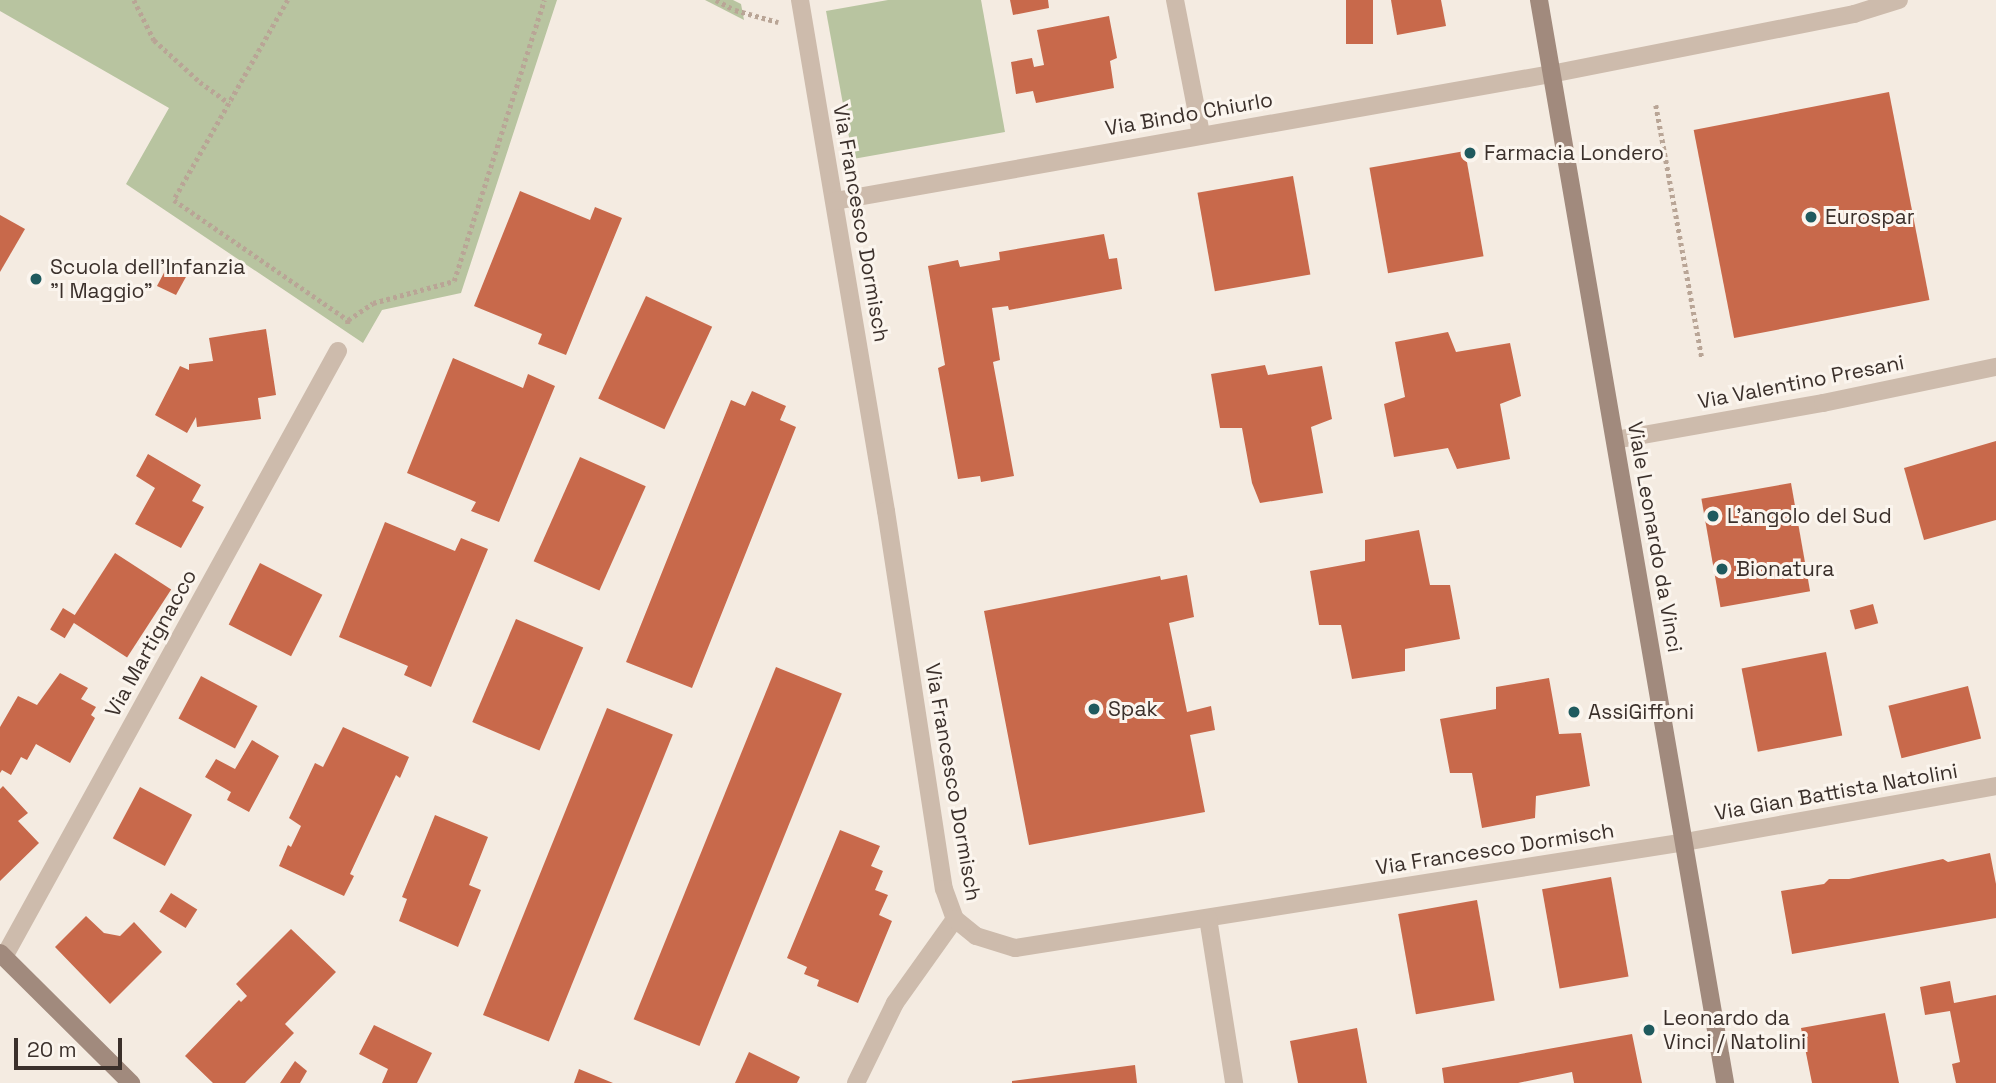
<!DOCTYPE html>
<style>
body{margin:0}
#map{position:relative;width:1996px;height:1083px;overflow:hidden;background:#f4ebe1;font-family:"Space Grotesk",sans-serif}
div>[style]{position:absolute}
.green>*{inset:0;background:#b8c4a0}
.building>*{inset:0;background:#c8694b;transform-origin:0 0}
.path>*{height:4.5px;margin-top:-2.25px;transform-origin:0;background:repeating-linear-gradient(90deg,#b9a596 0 3.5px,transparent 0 7px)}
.service>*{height:18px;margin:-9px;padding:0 9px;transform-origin:9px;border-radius:9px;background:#cdbbac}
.minor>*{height:18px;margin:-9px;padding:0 9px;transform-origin:9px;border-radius:9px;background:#cdbbac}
.secondary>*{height:18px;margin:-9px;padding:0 9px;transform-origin:9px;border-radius:9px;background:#a18a7d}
.dots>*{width:19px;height:19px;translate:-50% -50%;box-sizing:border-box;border:4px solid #fbf5ee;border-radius:50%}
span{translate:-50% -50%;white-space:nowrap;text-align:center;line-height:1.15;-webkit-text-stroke:6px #fbf5ee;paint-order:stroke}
.street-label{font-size:21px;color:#3b302b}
.poi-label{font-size:21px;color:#3b302b}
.left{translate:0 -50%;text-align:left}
.scale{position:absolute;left:14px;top:1038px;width:108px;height:32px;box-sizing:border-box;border:4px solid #3b302b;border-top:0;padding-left:9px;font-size:21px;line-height:24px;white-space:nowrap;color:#3b302b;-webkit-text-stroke:5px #fbf5ee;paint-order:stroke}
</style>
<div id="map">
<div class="green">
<i style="clip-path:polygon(0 0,557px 0,461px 293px,382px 310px,363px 343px,126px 184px,169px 108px,0 11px)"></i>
<i style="clip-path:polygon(705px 0,733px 0,741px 4px,744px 20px)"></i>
<i style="clip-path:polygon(888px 0,981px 0,1005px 132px,853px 159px,826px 11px)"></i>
</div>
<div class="building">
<i style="clip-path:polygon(1010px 0,1048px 0,1049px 8px,1013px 15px)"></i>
<i style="left:1346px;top:0;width:27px;height:44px"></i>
<i style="clip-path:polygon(1391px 0,1441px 0,1446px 26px,1397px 35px)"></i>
<i style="clip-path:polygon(1109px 16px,1117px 58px,1110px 61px,1114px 88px,1036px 103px,1033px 91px,1016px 94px,1011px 62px,1032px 58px,1034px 67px,1044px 65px,1037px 30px)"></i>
<i style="left:1889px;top:92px;width:212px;height:199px;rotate:79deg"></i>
<i style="left:1465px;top:151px;width:107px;height:97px;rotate:80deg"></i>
<i style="left:1293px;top:176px;width:100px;height:97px;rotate:80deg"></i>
<i style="clip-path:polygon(520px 191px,590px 220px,595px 207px,622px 218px,566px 355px,538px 344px,542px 334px,474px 306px)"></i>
<i style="clip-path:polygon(0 215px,25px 229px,0 272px)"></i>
<i style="clip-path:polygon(1104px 234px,1109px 259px,1117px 258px,1122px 289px,1009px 310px,1008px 306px,992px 308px,1000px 360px,993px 362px,1014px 476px,981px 482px,980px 476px,958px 479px,938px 368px,945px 365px,928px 266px,958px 260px,960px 267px,1000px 260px,999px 252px)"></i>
<i style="clip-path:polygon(167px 267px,187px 275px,176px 295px,157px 286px)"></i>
<i style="left:646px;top:296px;width:73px;height:113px;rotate:25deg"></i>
<i style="clip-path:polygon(266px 329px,276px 395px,258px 398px,261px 419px,197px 427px,196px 417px,187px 433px,155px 415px,180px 366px,189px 370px,189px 364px,213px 361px,209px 338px)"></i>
<i style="clip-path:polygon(1448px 332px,1456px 352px,1510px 343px,1521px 396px,1500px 404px,1510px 459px,1457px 469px,1448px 448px,1394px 457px,1384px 404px,1405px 397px,1395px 342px)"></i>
<i style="clip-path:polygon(453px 358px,523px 388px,528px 374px,555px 386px,499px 522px,471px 511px,476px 502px,407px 473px)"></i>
<i style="clip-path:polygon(1265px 365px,1268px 375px,1322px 366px,1332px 419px,1311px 427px,1323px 493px,1260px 503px,1252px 483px,1242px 428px,1220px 428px,1211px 374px)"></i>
<i style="clip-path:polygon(752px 391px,786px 406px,780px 420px,796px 427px,692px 688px,626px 662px,731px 400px,745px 406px)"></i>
<i style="clip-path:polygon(1996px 441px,1996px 520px,1924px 540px,1904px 468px)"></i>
<i style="clip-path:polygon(148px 454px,201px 485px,192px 501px,204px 507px,181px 548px,135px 524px,155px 488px,136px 476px)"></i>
<i style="left:580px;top:457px;width:72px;height:114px;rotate:24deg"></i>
<i style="left:1791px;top:483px;width:110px;height:91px;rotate:80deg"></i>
<i style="clip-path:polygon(385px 522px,455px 551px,461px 538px,488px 549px,431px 687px,404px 675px,408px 666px,339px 637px)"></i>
<i style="clip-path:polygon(1419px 530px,1430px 585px,1450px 585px,1460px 639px,1405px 649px,1405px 671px,1352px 679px,1341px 625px,1319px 625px,1310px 571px,1365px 561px,1365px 540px)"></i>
<i style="left:115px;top:553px;width:67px;height:81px;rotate:33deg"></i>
<i style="left:260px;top:563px;width:70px;height:69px;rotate:27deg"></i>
<i style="clip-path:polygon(1187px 575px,1194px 617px,1169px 623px,1187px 712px,1211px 706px,1215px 730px,1190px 735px,1205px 812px,1029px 845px,984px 611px,1160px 576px,1161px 580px)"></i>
<i style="left:1873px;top:604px;width:20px;height:24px;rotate:75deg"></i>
<i style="left:63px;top:608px;width:17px;height:25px;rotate:31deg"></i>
<i style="left:516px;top:619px;width:73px;height:112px;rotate:23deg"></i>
<i style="left:1826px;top:652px;width:85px;height:86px;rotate:79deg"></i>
<i style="left:776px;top:667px;width:71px;height:380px;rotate:22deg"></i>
<i style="clip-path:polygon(60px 673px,88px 688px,81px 699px,96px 707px,91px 715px,95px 718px,70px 763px,36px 744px,27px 760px,21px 757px,11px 775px,2px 770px,0 773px,0 727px,18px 696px,37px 705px)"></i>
<i style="left:201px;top:676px;width:64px;height:48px;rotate:28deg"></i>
<i style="clip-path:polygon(1549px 678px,1559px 734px,1581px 733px,1590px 786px,1536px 796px,1535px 818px,1482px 828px,1472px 773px,1450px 773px,1440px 719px,1496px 709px,1496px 687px)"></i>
<i style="left:1968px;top:686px;width:54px;height:82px;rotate:76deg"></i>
<i style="left:607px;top:708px;width:71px;height:331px;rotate:22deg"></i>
<i style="clip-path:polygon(343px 727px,409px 757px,400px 778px,396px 775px,350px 874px,354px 876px,344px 896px,279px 866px,288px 845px,291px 847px,301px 826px,289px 818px,315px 763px,323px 767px)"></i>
<i style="clip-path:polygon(252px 740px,279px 756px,249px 812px,227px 800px,231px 792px,205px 777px,216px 759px,235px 769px)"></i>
<i style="clip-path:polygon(3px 786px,28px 813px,18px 821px,39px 843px,0 881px,0 789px)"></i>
<i style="left:140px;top:787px;width:59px;height:58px;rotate:28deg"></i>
<i style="clip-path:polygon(435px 815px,488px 837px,469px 885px,481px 890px,458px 947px,399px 921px,407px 899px,402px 897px)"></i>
<i style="clip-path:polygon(840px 830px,880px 846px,871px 866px,883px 871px,875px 890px,888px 895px,879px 915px,892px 921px,858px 1003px,817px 986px,819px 980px,804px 974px,807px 967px,787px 958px)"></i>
<i style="clip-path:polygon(1990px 853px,1996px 884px,1996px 918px,1792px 954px,1781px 891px,1824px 884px,1829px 879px,1849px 879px,1943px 859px,1948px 862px)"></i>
<i style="left:1611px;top:877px;width:101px;height:70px;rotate:80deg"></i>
<i style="left:171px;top:893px;width:31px;height:22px;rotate:32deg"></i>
<i style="left:1477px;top:900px;width:102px;height:80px;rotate:80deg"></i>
<i style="clip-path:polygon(86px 916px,104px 933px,120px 936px,134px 922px,162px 952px,110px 1004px,55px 947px)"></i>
<i style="clip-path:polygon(291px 929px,336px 972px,285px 1024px,294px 1033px,245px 1083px,213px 1083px,185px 1056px,239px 1000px,241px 1002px,247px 996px,236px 984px)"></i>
<i style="clip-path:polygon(1950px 981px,1954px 1003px,1996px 995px,1996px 1083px,1956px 1083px,1952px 1064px,1960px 1062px,1950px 1011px,1925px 1015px,1920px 987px)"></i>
<i style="clip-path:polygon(1885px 1013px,1899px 1083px,1812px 1083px,1801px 1028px)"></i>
<i style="clip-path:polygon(374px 1025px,432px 1053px,417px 1083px,382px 1083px,388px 1069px,359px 1054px)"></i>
<i style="clip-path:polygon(1357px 1028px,1367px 1083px,1298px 1083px,1290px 1041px)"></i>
<i style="clip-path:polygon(1632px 1034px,1642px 1083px,1574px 1083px,1572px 1072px,1518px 1083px,1444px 1083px,1442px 1068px)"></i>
<i style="clip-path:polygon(749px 1052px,800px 1077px,797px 1083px,735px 1083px)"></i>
<i style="clip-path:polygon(295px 1061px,307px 1071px,300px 1083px,280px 1083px)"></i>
<i style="clip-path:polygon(1135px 1065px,1137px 1083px,1012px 1083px,1012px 1081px)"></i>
<i style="clip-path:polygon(579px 1069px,613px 1083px,574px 1083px)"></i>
</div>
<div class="path">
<i style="left:134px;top:0;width:45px;rotate:63.4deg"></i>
<i style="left:154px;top:40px;width:62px;rotate:42.4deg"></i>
<i style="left:200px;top:82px;width:36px;rotate:36deg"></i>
<i style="left:288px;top:0;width:230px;rotate:119.7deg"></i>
<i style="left:174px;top:200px;width:211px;rotate:34.6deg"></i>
<i style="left:348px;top:320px;width:5px;rotate:90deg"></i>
<i style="left:716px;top:0;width:21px;rotate:28deg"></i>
<i style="left:735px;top:10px;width:45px;rotate:15.6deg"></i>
<i style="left:1656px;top:105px;width:258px;rotate:79.7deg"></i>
<i style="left:348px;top:320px;width:30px;rotate:-34deg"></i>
<i style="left:373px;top:303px;width:84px;rotate:-15.2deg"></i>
<i style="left:454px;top:281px;width:295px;rotate:-72.2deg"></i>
</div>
<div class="service">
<i style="left:856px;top:1083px;width:89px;rotate:-64deg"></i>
<i style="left:895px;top:1003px;width:103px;rotate:-54.5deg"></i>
</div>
<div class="minor">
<i style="left:800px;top:0;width:518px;rotate:80.45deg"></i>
<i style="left:886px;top:511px;width:382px;rotate:81.3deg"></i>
<i style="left:944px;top:889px;width:32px;rotate:70deg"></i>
<i style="left:955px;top:919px;width:27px;rotate:39deg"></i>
<i style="left:976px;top:936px;width:41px;rotate:17.1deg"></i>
<i style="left:1015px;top:948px;width:678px;rotate:-8.99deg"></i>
<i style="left:1685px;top:842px;width:316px;rotate:-10.2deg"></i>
<i style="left:1175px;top:0;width:136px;rotate:79deg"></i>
<i style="left:835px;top:201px;width:727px;rotate:-10.06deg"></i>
<i style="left:1551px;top:74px;width:309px;rotate:-11.2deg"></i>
<i style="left:1854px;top:14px;width:47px;rotate:-17.3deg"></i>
<i style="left:1615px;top:440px;width:211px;rotate:-10.1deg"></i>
<i style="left:1823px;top:403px;width:177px;rotate:-11.8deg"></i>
<i style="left:1208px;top:918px;width:167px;rotate:81deg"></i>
<i style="left:4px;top:957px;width:692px;rotate:-61.14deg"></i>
</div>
<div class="secondary">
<i style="left:1539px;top:0;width:1099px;rotate:80.25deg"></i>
<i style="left:0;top:953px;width:185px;rotate:44.8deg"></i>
</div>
<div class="dots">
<i style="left:1470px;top:153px;background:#1f5a5e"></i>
<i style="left:1811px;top:217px;background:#1f5a5e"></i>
<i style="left:36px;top:279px;background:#1f5a5e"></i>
<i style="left:1713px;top:516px;background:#1f5a5e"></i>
<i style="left:1722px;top:569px;background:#1f5a5e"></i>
<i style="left:1094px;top:709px;background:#1f5a5e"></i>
<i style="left:1574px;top:712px;background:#1f5a5e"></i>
<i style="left:1649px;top:1030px;background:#1f5a5e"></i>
</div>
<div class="street-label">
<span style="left:1189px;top:114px;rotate:-10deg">Via Bindo Chiurlo</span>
<span style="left:861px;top:223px;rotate:80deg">Via Francesco Dormisch</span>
<span style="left:1801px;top:382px;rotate:-11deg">Via Valentino Presani</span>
<span style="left:1655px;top:537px;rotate:80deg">Viale Leonardo da Vinci</span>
<span style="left:151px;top:643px;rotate:-61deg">Via Martignacco</span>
<span style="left:953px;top:782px;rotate:80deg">Via Francesco Dormisch</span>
<span style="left:1836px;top:792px;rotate:-10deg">Via Gian Battista Natolini</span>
<span style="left:1495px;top:849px;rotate:-9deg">Via Francesco Dormisch</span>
</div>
<div class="poi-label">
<span class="left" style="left:1484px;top:153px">Farmacia Londero</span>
<span class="left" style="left:1825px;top:217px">Eurospar</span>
<span class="left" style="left:50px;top:279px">Scuola dell'Infanzia<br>"I Maggio"</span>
<span class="left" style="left:1727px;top:516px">L'angolo del Sud</span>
<span class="left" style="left:1736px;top:569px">Bionatura</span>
<span class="left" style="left:1108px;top:709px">Spak</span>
<span class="left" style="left:1588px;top:712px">AssiGiffoni</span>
<span class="left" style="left:1663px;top:1030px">Leonardo da<br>Vinci / Natolini</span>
</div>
<div class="scale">20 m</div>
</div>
